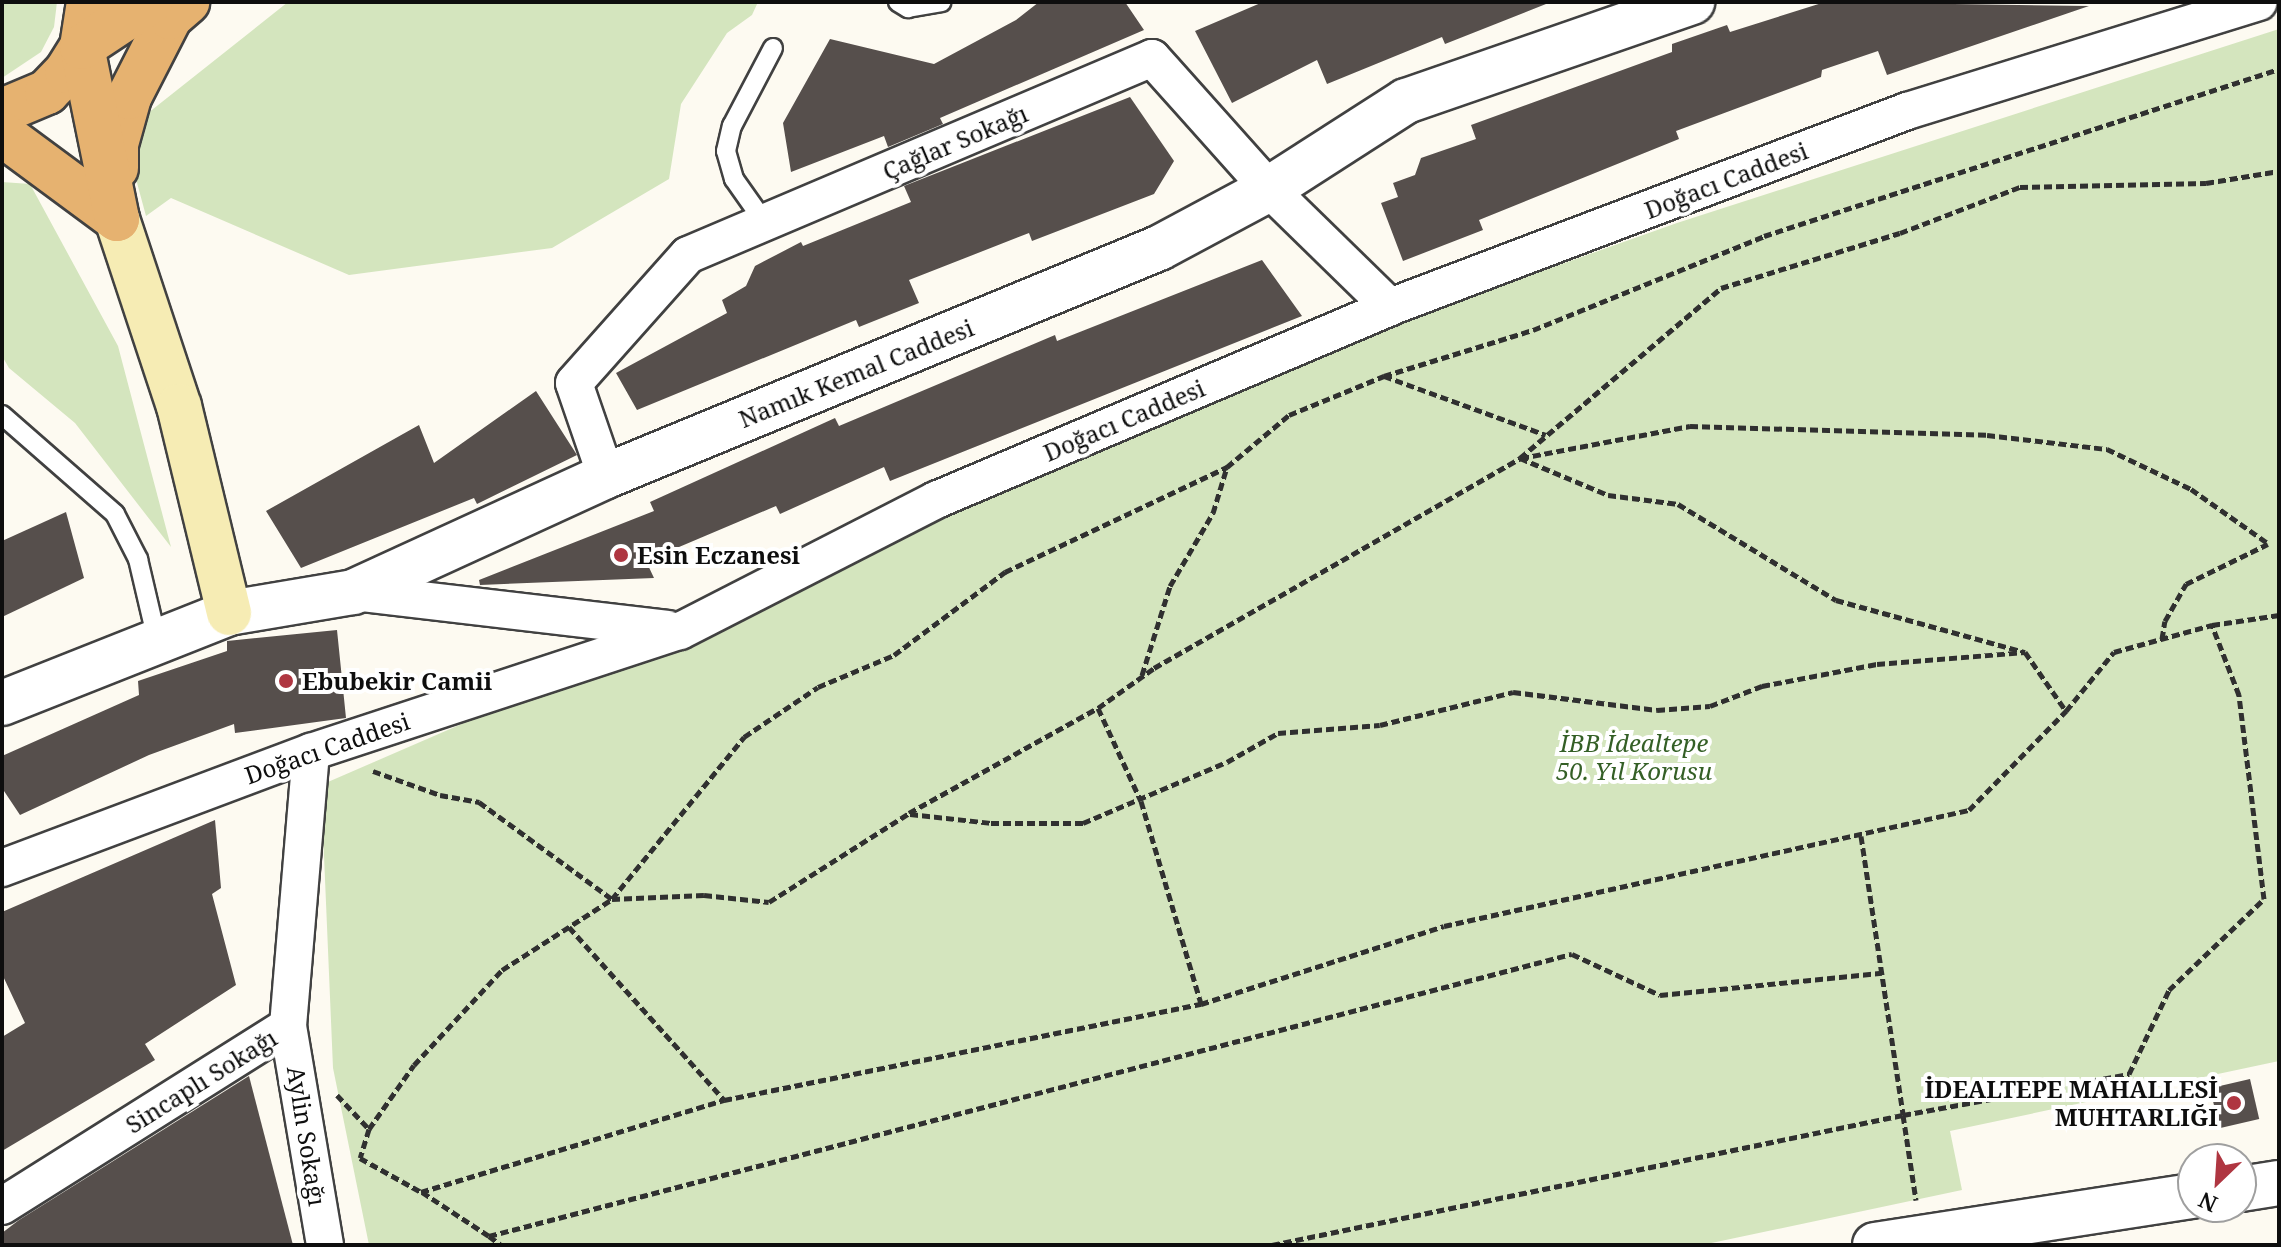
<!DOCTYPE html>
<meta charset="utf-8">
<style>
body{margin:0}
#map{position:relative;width:2281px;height:1247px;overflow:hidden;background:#fdfaf1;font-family:"Noto Serif",serif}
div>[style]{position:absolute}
.green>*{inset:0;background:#d4e5be}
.building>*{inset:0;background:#564f4c;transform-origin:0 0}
.path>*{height:5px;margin-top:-2.5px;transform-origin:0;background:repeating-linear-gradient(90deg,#303030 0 8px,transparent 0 12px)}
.roads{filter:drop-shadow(2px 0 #414141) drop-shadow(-2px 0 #414141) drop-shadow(0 2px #414141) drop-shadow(0 -2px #414141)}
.service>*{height:18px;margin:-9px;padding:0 9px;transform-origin:9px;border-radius:9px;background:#fff}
.minor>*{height:36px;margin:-18px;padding:0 18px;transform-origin:18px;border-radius:18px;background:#fff}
.tertiary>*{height:44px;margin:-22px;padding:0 22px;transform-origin:22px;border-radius:22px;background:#fff}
.secondary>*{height:44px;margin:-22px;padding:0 22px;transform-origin:22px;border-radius:22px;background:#f6ecb4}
.trunk>*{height:44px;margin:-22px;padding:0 22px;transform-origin:22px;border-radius:22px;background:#e6b270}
.dots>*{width:22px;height:22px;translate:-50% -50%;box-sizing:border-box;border:4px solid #fff;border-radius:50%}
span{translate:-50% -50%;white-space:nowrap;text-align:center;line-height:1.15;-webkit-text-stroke:8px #fff;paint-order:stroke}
.street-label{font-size:24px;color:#0e0e0e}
.poi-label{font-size:24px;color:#0e0e0e;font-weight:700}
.left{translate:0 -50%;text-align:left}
.right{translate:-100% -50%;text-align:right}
.park-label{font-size:24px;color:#345f26;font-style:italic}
.frame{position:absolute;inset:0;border:4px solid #0e0e0e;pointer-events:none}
.north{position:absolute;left:2177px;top:1143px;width:80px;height:80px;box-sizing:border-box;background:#fff;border:2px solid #9f9f9f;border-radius:50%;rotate:205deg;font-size:22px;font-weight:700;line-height:32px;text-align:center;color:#0e0e0e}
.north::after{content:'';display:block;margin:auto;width:28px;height:36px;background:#af3641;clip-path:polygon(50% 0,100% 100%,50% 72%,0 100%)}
</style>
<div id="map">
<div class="green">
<i style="clip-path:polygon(2px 2px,57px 2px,54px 27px,41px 52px,2px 78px)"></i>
<i style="clip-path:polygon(288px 2px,758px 2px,752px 15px,727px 33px,681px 104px,669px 179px,552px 248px,349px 275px,171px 198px,146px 216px,130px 157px,143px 117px)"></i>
<i style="clip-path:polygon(2279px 29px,2279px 1061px,1950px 1131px,1962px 1190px,1702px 1245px,369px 1245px,333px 1068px,321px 785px,1345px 341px,1677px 223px)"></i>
<i style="clip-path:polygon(2px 182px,30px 184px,118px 346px,171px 547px,75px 423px,9px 368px,2px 356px)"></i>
</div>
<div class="building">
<i style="clip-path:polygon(1039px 2px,1125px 2px,1144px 30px,940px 118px,943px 124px,888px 147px,884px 136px,791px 172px,783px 123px,830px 39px,934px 64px,1016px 20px)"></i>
<i style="clip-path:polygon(1263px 2px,1546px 2px,1546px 4px,1445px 44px,1442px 37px,1327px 84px,1317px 60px,1232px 103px,1195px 31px)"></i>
<i style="clip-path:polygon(1825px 2px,2089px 6px,1887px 75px,1878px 51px,1822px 70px,1821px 77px,1676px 131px,1679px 139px,1479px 220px,1483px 230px,1403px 261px,1381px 203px,1398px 197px,1393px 183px,1415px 175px,1421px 158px,1476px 139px,1471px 125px,1672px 52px,1672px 44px,1727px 25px,1730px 32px)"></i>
<i style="clip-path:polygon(1130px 97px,1174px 161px,1154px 194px,1032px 241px,1029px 233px,909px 280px,919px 303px,859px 327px,856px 320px,637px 410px,616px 373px,727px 313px,722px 300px,746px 286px,755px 266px,801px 242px,803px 246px,911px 202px,904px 186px)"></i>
<i style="clip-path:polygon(1262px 260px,1302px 316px,890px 481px,884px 467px,780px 514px,776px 506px,646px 561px,654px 578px,480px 585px,479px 580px,654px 511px,650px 502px,835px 418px,839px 426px,1055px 335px,1057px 341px)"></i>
<i style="clip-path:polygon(536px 391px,577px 455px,477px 504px,474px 498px,301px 568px,266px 511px,419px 425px,434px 463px)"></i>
<i style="clip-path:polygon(66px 512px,84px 578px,2px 617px,2px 541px)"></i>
<i style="clip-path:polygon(337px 630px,346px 718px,235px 733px,234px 724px,149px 755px,20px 815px,2px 788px,2px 756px,139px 695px,138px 681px,227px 651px,227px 641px)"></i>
<i style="clip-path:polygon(215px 820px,221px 888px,212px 894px,236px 985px,145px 1044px,155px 1060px,2px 1151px,2px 1037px,25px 1023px,2px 974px,2px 912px)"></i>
<i style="clip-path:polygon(249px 1076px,293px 1245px,2px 1245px,2px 1233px,19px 1220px)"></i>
<i style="left:2250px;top:1079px;width:41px;height:41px;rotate:77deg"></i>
</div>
<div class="path">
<i style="left:1384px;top:376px;width:156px;rotate:-17.2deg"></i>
<i style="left:1533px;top:330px;width:249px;rotate:-22.1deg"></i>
<i style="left:1764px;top:236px;width:541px;rotate:-17.97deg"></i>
<i style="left:1520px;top:458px;width:95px;rotate:22.8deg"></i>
<i style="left:1608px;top:495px;width:71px;rotate:7.3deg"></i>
<i style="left:1678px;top:504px;width:185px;rotate:31.3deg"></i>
<i style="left:1836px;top:600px;width:196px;rotate:15.4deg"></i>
<i style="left:2025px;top:652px;width:72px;rotate:55.2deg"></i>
<i style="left:1521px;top:458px;width:172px;rotate:-10.7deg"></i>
<i style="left:1690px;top:426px;width:297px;rotate:1.7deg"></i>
<i style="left:1987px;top:435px;width:121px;rotate:6.7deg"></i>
<i style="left:2107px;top:449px;width:93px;rotate:25.5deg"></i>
<i style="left:2191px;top:489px;width:95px;rotate:35.2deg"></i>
<i style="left:2162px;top:639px;width:18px;rotate:-81deg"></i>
<i style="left:2165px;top:621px;width:43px;rotate:-60.4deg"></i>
<i style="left:2186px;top:584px;width:91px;rotate:-26deg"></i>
<i style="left:1142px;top:675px;width:93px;rotate:-72.5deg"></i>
<i style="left:1170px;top:586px;width:85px;rotate:-59.5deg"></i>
<i style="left:1213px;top:513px;width:48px;rotate:-73.1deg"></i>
<i style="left:1227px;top:467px;width:81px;rotate:-40deg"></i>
<i style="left:1289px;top:415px;width:103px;rotate:-22.3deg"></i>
<i style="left:1384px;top:376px;width:172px;rotate:20deg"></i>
<i style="left:1098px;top:708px;width:102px;rotate:65.2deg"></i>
<i style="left:1141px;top:801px;width:212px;rotate:73.5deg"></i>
<i style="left:373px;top:771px;width:71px;rotate:19.7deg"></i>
<i style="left:440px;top:795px;width:40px;rotate:10deg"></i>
<i style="left:479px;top:802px;width:165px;rotate:36.1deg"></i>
<i style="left:612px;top:899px;width:209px;rotate:-50.8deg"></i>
<i style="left:744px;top:737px;width:89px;rotate:-34deg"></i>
<i style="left:818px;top:687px;width:82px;rotate:-22.8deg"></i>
<i style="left:894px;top:655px;width:139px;rotate:-36.8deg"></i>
<i style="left:1005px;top:572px;width:246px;rotate:-25.3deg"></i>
<i style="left:910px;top:814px;width:81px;rotate:6.3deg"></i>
<i style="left:991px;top:823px;width:92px"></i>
<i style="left:1083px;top:823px;width:156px;rotate:-23deg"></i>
<i style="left:1227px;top:762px;width:59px;rotate:-29.6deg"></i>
<i style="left:1278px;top:733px;width:102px;rotate:-4.5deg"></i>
<i style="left:1380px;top:725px;width:137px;rotate:-13.9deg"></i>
<i style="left:1513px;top:692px;width:145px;rotate:7.1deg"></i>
<i style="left:1657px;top:710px;width:53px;rotate:-4.3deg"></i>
<i style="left:1710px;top:706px;width:56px;rotate:-21deg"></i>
<i style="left:1762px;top:686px;width:117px;rotate:-10.8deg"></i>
<i style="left:1877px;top:664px;width:148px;rotate:-4.6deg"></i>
<i style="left:1861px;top:836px;width:282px;rotate:81.4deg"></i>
<i style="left:1903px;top:1115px;width:230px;rotate:-10.3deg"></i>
<i style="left:2129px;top:1074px;width:93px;rotate:-64.5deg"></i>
<i style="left:2169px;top:990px;width:132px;rotate:-43.8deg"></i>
<i style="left:2264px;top:899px;width:206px;rotate:-97deg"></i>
<i style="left:2239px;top:695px;width:75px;rotate:-111.1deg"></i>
<i style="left:569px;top:927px;width:232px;rotate:48.1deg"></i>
<i style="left:337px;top:1095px;width:47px;rotate:46.7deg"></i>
<i style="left:369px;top:1129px;width:30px;rotate:107deg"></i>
<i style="left:360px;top:1158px;width:70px;rotate:29.1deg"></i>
<i style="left:421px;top:1192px;width:317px;rotate:-16.9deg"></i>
<i style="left:724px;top:1100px;width:487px;rotate:-11.4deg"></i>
<i style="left:1201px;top:1004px;width:255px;rotate:-17.8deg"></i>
<i style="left:1444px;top:926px;width:538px;rotate:-12.46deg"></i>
<i style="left:1969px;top:810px;width:139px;rotate:-45.6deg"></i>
<i style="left:2066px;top:711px;width:76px;rotate:-50.9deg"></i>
<i style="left:2114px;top:652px;width:102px;rotate:-15.4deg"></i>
<i style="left:2212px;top:625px;width:68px;rotate:-8.5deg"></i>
<i style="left:369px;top:1129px;width:78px;rotate:-54.9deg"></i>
<i style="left:414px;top:1065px;width:129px;rotate:-47.2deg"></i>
<i style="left:502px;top:970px;width:131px;rotate:-32.8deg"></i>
<i style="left:612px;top:899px;width:92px;rotate:-2.5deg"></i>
<i style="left:704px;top:895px;width:65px;rotate:6.1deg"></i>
<i style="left:769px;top:902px;width:166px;rotate:-32.4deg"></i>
<i style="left:909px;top:813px;width:216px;rotate:-29.1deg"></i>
<i style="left:1098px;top:708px;width:69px;rotate:-35.5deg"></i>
<i style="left:1154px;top:668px;width:422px;rotate:-29.8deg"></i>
<i style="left:1520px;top:458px;width:263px;rotate:-40.2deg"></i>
<i style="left:1721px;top:288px;width:187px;rotate:-17.1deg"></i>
<i style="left:1900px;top:233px;width:129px;rotate:-21deg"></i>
<i style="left:2020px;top:187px;width:186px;rotate:-1.2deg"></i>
<i style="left:2206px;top:183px;width:74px;rotate:-9.3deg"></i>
<i style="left:422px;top:1192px;width:80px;rotate:33.3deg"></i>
<i style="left:489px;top:1236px;width:1119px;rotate:-14.6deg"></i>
<i style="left:1572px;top:954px;width:97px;rotate:25deg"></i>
<i style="left:1660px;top:995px;width:223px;rotate:-5.7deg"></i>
<i style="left:489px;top:1236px;width:15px;rotate:37deg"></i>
<i style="left:1272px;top:1245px;width:644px;rotate:-11.64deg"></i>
<i style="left:1903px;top:1115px;width:86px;rotate:81.3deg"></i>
</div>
<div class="roads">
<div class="service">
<i style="left:898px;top:2px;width:12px;rotate:31deg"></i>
<i style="left:908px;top:8px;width:34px;rotate:-10deg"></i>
<i style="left:765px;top:223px;width:54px;rotate:-125.2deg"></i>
<i style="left:734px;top:179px;width:29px;rotate:-106deg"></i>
<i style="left:726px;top:151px;width:26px;rotate:-77deg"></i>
<i style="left:732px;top:126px;width:88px;rotate:-62.3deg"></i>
<i style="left:2px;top:415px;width:150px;rotate:41.2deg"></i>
<i style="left:115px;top:514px;width:51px;rotate:62.9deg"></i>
<i style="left:138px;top:559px;width:83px;rotate:76.8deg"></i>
</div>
<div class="minor">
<i style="left:606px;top:476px;width:98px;rotate:-109deg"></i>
<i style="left:574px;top:383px;width:171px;rotate:-48.3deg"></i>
<i style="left:688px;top:255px;width:504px;rotate:-23deg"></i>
<i style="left:1152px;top:58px;width:176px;rotate:48.2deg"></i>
<i style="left:1269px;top:189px;width:169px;rotate:44.3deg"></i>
<i style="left:353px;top:592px;width:316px;rotate:6.7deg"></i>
<i style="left:2px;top:868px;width:330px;rotate:-20.6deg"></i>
<i style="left:311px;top:752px;width:388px;rotate:-18.2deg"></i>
<i style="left:680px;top:631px;width:288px;rotate:-27.1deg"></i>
<i style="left:936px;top:500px;width:493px;rotate:-23deg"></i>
<i style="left:1390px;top:307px;width:553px;rotate:-20.76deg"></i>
<i style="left:1907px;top:111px;width:368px;rotate:-17.2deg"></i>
<i style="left:288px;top:1026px;width:222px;rotate:80.4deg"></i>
<i style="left:2px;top:1206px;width:338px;rotate:-32.2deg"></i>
<i style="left:288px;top:1026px;width:275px;rotate:-85.2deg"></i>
</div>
<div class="tertiary">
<i style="left:2px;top:703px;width:244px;rotate:-21.6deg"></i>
<i style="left:229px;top:613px;width:126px;rotate:-9.6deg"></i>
<i style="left:353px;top:592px;width:278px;rotate:-24.6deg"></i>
<i style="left:606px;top:476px;width:598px;rotate:-22.41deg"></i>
<i style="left:1159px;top:248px;width:125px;rotate:-28.2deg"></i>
<i style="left:1269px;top:189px;width:163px;rotate:-32.7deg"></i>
<i style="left:1406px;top:101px;width:303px;rotate:-19.1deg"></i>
<i style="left:2241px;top:1189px;width:38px;rotate:-9deg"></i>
<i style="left:1875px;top:1245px;width:322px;rotate:-8.8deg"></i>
</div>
<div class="secondary">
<i style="left:117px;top:219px;width:197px;rotate:71.7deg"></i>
<i style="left:179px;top:406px;width:213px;rotate:76.4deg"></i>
</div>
<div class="trunk">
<i style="left:2px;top:111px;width:49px;rotate:-22.9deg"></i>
<i style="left:47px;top:92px;width:29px;rotate:-46deg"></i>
<i style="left:67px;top:71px;width:28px;rotate:-58deg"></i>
<i style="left:82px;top:47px;width:46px;rotate:-81.2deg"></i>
<i style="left:2px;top:134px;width:143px;rotate:36.5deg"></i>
<i style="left:116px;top:168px;width:24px;rotate:-90deg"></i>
<i style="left:116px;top:144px;width:49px;rotate:-74.5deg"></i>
<i style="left:129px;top:97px;width:90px;rotate:-62.9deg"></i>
<i style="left:170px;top:17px;width:23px;rotate:-41deg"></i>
<i style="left:117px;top:219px;width:176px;rotate:-101.5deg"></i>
<i style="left:82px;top:47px;width:82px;rotate:-33.5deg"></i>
</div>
</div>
<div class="dots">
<i style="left:621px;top:555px;background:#af3641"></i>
<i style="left:286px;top:681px;background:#af3641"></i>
<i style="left:2234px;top:1103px;background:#af3641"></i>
</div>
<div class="street-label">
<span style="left:955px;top:142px;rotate:-23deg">Çağlar Sokağı</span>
<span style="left:1726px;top:180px;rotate:-21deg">Doğacı Caddesi</span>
<span style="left:856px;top:373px;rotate:-22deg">Namık Kemal Caddesi</span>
<span style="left:1124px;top:420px;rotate:-23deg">Doğacı Caddesi</span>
<span style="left:327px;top:748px;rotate:-19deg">Doğacı Caddesi</span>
<span style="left:201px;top:1081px;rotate:-32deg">Sincaplı Sokağı</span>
<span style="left:307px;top:1136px;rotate:81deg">Aylin Sokağı</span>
</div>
<div class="poi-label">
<span class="left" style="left:637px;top:555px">Esin Eczanesi</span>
<span class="left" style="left:302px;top:681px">Ebubekir Camii</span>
<span class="right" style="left:2218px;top:1103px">İDEALTEPE MAHALLESİ<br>MUHTARLIĞI</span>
</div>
<div class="park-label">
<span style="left:1634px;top:757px">İBB İdealtepe<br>50. Yıl Korusu</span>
</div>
<div class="frame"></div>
<div class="north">N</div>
</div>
